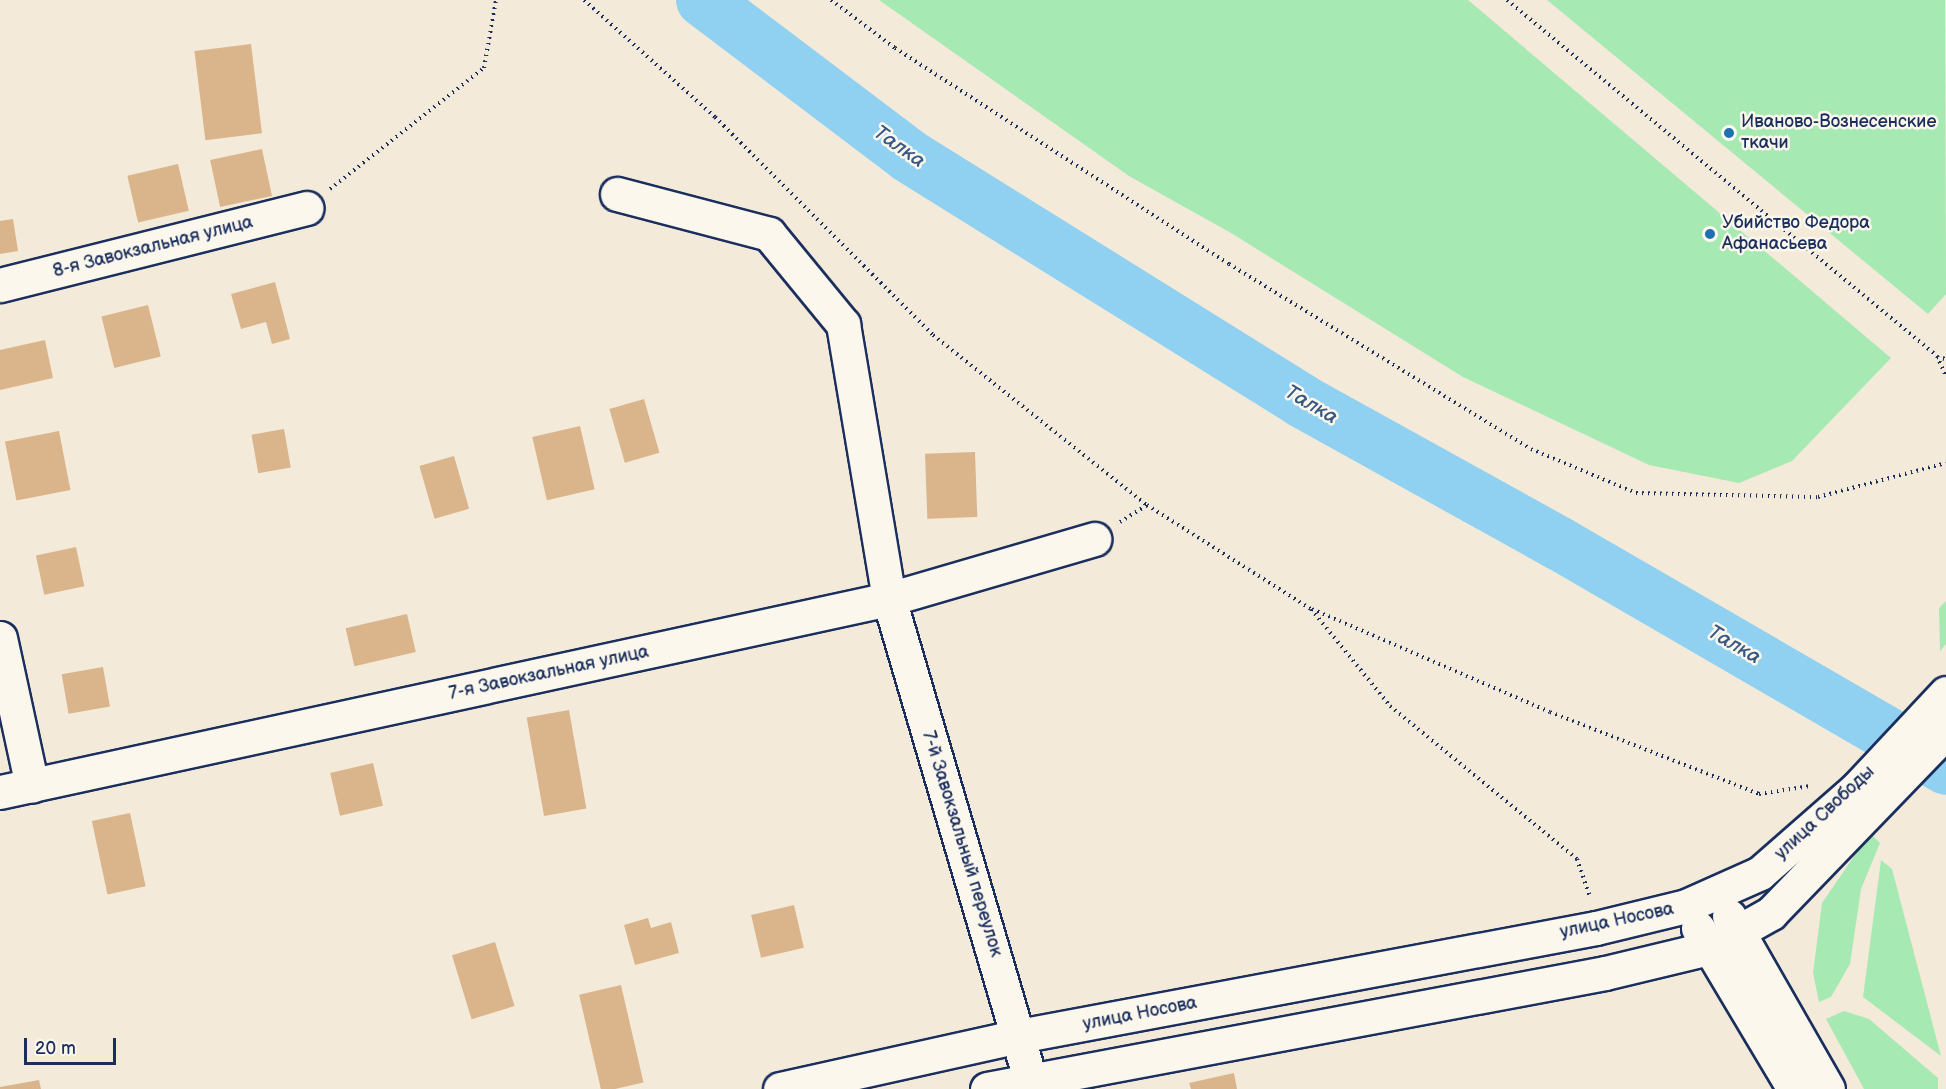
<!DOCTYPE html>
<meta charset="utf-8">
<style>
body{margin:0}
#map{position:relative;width:1946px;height:1089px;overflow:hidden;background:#f4ead9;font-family:"Balsamiq Sans",sans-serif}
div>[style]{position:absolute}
.green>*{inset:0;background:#a6e9b3}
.river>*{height:54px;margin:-27px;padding:0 27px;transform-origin:27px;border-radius:27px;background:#90d1f1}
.building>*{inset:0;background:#dab58b;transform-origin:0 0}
.path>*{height:4px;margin-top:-2px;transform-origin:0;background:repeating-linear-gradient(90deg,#1b2f5e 0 1.5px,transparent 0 6px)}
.roads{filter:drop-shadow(2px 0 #1b2f5e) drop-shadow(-2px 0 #1b2f5e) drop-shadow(0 2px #1b2f5e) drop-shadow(0 -2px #1b2f5e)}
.minor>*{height:33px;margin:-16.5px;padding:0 16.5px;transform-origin:16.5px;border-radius:16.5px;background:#fbf7ec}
.major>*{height:33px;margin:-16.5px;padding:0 16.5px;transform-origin:16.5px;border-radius:16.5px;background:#fbf7ec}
.dots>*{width:16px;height:16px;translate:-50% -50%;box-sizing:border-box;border:3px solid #fbf7ec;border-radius:50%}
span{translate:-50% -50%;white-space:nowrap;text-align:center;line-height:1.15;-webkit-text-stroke:5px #fbf7ec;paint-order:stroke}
.poi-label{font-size:18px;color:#1b2f5e}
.left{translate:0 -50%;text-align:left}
.street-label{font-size:18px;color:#1b2f5e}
.water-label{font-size:20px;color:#385883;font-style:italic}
.scale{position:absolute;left:24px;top:1038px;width:92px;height:27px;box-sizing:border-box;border:3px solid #1b2f5e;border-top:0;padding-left:8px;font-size:18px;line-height:21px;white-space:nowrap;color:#1b2f5e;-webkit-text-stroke:4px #fbf7ec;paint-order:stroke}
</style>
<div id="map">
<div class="green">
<i style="clip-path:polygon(879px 0,1468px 0,1891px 358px,1792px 461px,1739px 483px,1649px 465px,1463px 377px,1231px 233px,1129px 176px)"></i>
<i style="clip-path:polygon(1547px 0,1945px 0,1946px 294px,1928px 314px)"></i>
<i style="clip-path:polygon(1946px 601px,1946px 644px,1940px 651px,1939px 608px)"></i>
<i style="clip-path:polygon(1870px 833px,1880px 843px,1861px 889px,1850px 964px,1831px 997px,1819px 1002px,1813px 973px,1822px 903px)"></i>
<i style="clip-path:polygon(1881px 860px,1892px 869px,1941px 1056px,1863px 997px)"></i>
<i style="clip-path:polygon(1844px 1011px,1869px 1019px,1938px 1078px,1938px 1089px,1864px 1089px,1826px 1019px)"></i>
</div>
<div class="river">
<i style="left:703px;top:0;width:258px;rotate:37.1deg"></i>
<i style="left:909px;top:156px;width:463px;rotate:31.9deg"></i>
<i style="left:1302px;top:401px;width:295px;rotate:29deg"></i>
<i style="left:1560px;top:544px;width:446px;rotate:30.1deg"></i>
</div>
<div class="building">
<i style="left:251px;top:44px;width:90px;height:57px;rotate:83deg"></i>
<i style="left:262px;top:149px;width:48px;height:53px;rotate:78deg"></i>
<i style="left:178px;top:164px;width:48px;height:52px;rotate:77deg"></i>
<i style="clip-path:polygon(13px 219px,18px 251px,0 254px,0 221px)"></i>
<i style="clip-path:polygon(275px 282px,290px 339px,272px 344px,266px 322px,241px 329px,231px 294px)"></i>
<i style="left:148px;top:305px;width:53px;height:48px;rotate:76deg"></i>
<i style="clip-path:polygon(45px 340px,53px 378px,0 390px,0 350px)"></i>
<i style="left:644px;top:399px;width:56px;height:36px;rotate:74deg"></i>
<i style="left:580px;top:426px;width:65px;height:49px;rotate:77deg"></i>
<i style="left:284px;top:429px;width:39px;height:33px;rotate:80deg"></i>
<i style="left:59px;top:431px;width:60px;height:55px;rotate:79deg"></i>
<i style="left:975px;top:452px;width:65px;height:50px;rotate:88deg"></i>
<i style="left:454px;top:456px;width:55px;height:36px;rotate:74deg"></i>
<i style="left:76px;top:547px;width:40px;height:41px;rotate:78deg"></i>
<i style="left:407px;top:614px;width:39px;height:63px;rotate:77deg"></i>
<i style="left:103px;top:667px;width:40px;height:42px;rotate:80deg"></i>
<i style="left:569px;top:710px;width:100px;height:43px;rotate:80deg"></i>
<i style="left:373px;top:763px;width:44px;height:44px;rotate:77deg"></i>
<i style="left:130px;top:813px;width:75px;height:39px;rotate:78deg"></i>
<i style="left:794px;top:905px;width:44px;height:44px;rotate:77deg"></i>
<i style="clip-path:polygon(648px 918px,651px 928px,671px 922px,679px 953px,635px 965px,624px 925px)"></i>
<i style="left:495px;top:942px;width:67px;height:45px;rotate:73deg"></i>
<i style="left:621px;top:985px;width:100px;height:43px;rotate:77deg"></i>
<i style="clip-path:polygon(1234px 1073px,1237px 1089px,1191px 1089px,1189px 1083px)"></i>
<i style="clip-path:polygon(39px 1080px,41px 1089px,0 1089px,0 1087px)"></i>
</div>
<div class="path">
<i style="left:584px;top:0;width:176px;rotate:41.8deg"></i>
<i style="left:715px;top:117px;width:308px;rotate:45deg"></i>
<i style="left:933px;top:335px;width:273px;rotate:38.5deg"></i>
<i style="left:1147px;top:505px;width:194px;rotate:32.4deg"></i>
<i style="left:1311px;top:609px;width:125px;rotate:50.8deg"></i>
<i style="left:1390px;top:706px;width:242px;rotate:39.3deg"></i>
<i style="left:1577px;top:859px;width:40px;rotate:71.1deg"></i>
<i style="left:831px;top:0;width:80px;rotate:36.9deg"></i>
<i style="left:895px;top:48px;width:398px;rotate:32.9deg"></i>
<i style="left:1229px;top:264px;width:354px;rotate:31.5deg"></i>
<i style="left:1531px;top:449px;width:114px;rotate:22.7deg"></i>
<i style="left:1636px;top:493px;width:182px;rotate:1.3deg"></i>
<i style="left:1818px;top:497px;width:132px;rotate:-14.9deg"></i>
<i style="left:1507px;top:0;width:558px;rotate:39.62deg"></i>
<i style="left:1937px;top:356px;width:22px;rotate:66deg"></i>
<i style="left:330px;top:189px;width:196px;rotate:-38.2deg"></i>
<i style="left:484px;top:68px;width:69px;rotate:-80deg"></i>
<i style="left:1937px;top:357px;width:9px;rotate:13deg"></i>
<i style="left:1120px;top:522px;width:32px;rotate:-32deg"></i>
<i style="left:1312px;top:609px;width:259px;rotate:23.4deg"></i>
<i style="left:1550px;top:712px;width:225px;rotate:21.4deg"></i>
<i style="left:1759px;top:794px;width:52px;rotate:-8.9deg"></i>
</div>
<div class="roads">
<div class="minor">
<i style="left:617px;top:194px;width:157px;rotate:14.7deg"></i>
<i style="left:769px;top:234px;width:117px;rotate:50.6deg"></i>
<i style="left:843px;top:324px;width:279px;rotate:80.5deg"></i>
<i style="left:889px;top:599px;width:511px;rotate:73.62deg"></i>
<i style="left:0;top:285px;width:316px;rotate:-14.1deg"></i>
<i style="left:0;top:638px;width:151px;rotate:77.8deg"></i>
<i style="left:0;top:792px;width:910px;rotate:-12.25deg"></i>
<i style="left:889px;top:599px;width:214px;rotate:-16.3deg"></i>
</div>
<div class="major">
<i style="left:1729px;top:916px;width:199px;rotate:60.2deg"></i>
<i style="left:1698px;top:928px;width:187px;rotate:59.2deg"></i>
<i style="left:780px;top:1089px;width:245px;rotate:-12.5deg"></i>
<i style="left:1019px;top:1036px;width:587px;rotate:-10.6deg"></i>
<i style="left:1596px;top:928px;width:93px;rotate:-13.7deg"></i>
<i style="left:1686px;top:906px;width:81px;rotate:-24deg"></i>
<i style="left:1760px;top:873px;width:129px;rotate:-41.2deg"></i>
<i style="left:1857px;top:788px;width:130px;rotate:-46.9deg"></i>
<i style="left:987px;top:1089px;width:629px;rotate:-10.63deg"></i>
<i style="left:1605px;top:973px;width:107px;rotate:-13.5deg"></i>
<i style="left:1709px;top:948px;width:71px;rotate:-29.4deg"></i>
<i style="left:1771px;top:913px;width:252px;rotate:-46deg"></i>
</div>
</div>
<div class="dots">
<i style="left:1729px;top:133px;background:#1f6fb2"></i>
<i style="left:1710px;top:234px;background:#1f6fb2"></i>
</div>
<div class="poi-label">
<span class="left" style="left:1741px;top:133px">Иваново-Вознесенские<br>ткачи</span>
<span class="left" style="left:1722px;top:234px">Убийство Федора<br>Афанасьева</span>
</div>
<div class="street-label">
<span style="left:153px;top:247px;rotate:-14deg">8-я Завокзальная улица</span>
<span style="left:549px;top:673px;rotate:-12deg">7-я Завокзальная улица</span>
<span style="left:1825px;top:813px;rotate:-43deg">улица Свободы</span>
<span style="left:962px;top:844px;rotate:73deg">7-й Завокзальный переулок</span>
<span style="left:1617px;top:921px;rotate:-12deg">улица Носова</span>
<span style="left:1140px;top:1014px;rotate:-11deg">улица Носова</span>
</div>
<div class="water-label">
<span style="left:899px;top:147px;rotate:35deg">Талка</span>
<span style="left:1311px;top:405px;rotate:30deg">Талка</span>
<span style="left:1734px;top:645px;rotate:30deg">Талка</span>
</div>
<div class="scale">20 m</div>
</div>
